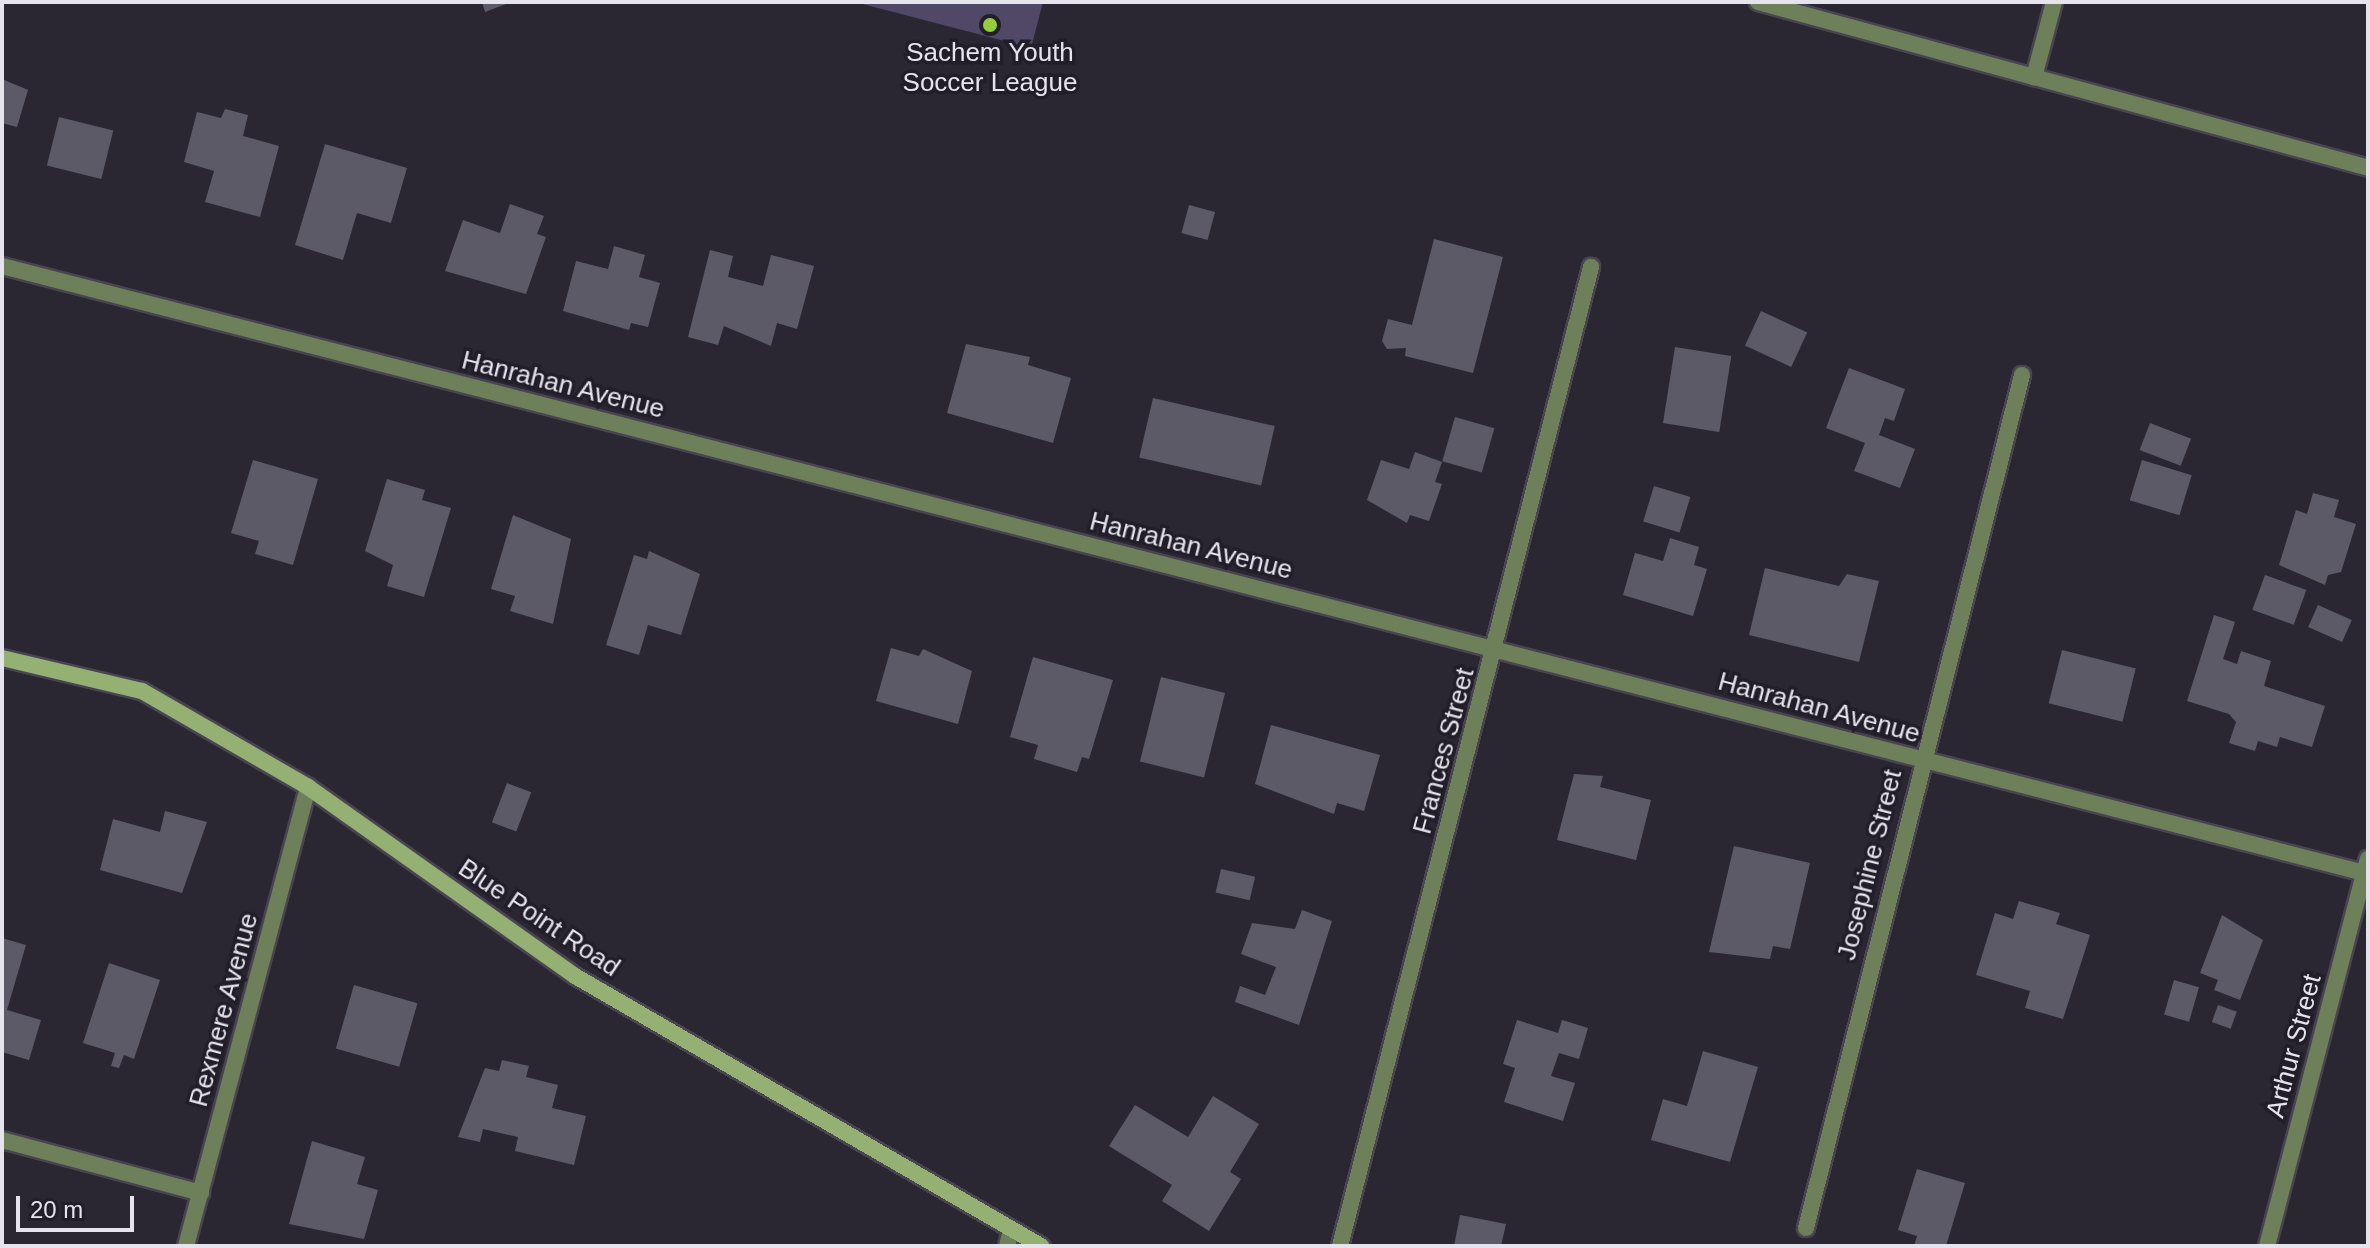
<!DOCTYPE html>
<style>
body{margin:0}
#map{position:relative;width:2370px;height:1248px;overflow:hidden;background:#2a2733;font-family:Arial,sans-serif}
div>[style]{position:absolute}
.green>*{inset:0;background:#504866}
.building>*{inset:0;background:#5d5a67;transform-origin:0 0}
.roads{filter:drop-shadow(2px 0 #484551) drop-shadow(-2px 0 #484551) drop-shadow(0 2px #484551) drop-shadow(0 -2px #484551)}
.street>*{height:16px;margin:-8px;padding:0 8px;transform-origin:8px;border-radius:8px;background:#6e805a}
.secondary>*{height:16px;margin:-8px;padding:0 8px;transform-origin:8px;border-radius:8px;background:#94b173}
.dots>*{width:22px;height:22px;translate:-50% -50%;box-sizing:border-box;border:4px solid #211e29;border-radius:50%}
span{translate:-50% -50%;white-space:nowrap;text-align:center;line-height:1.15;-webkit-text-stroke:7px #211e29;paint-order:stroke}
.poi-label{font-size:26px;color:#e5e4ec}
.street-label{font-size:26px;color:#e5e4ec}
.frame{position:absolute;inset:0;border:4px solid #e5e4ec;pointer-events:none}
.scale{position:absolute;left:16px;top:1196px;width:118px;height:36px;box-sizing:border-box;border:4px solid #e5e4ec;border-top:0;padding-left:10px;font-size:24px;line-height:28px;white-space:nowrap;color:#e5e4ec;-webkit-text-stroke:6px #211e29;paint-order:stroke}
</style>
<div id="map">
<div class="green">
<i style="clip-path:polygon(855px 2px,1043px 2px,1031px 48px)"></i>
</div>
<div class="building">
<i style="clip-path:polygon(482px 2px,511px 2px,485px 12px)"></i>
<i style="clip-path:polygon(2px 79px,28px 90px,17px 127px,2px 123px)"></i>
<i style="clip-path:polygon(225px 109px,248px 115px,243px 136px,279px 146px,260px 217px,205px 202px,214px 171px,184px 162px,197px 112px,221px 118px)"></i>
<i style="left:59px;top:117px;width:56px;height:50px;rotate:14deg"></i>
<i style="clip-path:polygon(325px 144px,407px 168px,391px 223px,357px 213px,343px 260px,295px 245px)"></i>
<i style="clip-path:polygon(510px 204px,544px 216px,537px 234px,546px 237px,526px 294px,445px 271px,463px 220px,500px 233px)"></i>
<i style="left:1189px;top:205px;width:27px;height:29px;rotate:15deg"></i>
<i style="clip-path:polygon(1434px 239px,1503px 257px,1473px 373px,1405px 356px,1406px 348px,1387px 349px,1382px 341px,1388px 319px,1412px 325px)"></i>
<i style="clip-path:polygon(614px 246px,645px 255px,639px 277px,660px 283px,648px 327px,631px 323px,629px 330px,563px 311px,576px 261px,608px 269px)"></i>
<i style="clip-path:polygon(710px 250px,733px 256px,728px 277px,763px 286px,771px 255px,814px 266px,797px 329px,777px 323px,771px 346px,724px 326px,718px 345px,688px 337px)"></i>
<i style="left:1761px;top:311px;width:51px;height:38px;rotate:25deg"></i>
<i style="clip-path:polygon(966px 344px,1030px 357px,1028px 365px,1071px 378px,1053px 443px,947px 413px)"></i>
<i style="left:1675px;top:347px;width:57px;height:77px;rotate:9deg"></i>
<i style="clip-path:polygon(1849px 368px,1905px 389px,1894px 421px,1885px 418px,1879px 435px,1915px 449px,1900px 488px,1854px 471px,1865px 443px,1826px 428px)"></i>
<i style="left:1153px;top:398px;width:125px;height:61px;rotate:13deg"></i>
<i style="left:1455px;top:417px;width:41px;height:46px;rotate:16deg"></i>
<i style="left:2150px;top:423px;width:44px;height:29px;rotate:21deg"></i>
<i style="clip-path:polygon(1415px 452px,1442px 462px,1435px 482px,1442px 484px,1429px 521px,1410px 515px,1407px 523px,1367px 500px,1381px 460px,1409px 469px)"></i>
<i style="clip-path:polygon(253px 460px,318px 479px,293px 565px,255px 554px,259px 541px,231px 533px)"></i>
<i style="left:2142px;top:460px;width:52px;height:42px;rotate:17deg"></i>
<i style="clip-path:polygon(387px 479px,425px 490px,422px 500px,451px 508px,424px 597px,387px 586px,393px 565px,365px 551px)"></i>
<i style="left:1654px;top:486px;width:38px;height:37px;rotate:17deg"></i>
<i style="clip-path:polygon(2313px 493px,2339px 500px,2334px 517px,2356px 524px,2341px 572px,2328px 575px,2325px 585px,2279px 565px,2296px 510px,2307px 514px)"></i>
<i style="clip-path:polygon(513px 515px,571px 539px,553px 624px,510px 611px,515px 596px,491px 589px)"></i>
<i style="clip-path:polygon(1670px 538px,1699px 547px,1694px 565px,1707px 569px,1693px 616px,1623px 595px,1635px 553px,1663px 561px)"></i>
<i style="clip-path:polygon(649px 551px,700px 574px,681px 635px,648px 625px,639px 655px,606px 645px,634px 555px,647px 559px)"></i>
<i style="clip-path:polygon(1765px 568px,1839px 586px,1847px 574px,1879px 581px,1859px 662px,1749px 635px)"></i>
<i style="left:2265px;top:575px;width:44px;height:37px;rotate:20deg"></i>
<i style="left:2318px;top:605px;width:37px;height:24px;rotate:24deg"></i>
<i style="clip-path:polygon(2214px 615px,2235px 622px,2223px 659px,2237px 664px,2241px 651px,2271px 661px,2264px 686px,2325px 706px,2312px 747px,2280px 737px,2277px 747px,2258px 741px,2255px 751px,2229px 743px,2236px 722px,2229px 714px,2187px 701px)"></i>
<i style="clip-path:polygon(891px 648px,919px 656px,923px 649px,972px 671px,958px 724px,876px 701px)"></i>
<i style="left:2062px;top:650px;width:76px;height:55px;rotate:14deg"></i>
<i style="clip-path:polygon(1033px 657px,1113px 680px,1089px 759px,1082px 757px,1077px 772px,1034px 759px,1038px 745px,1010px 737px)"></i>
<i style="left:1161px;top:677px;width:66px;height:87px;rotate:14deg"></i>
<i style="clip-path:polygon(1271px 725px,1380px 755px,1364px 811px,1337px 803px,1334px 814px,1255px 784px)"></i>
<i style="clip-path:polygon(1574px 774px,1603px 776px,1600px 787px,1651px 800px,1636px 860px,1557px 840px)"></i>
<i style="left:507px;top:783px;width:26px;height:42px;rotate:21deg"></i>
<i style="clip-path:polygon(165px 811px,207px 822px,182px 893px,100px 870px,113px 819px,160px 832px)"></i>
<i style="clip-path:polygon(1734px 846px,1810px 863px,1790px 949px,1773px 946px,1770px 959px,1709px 952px)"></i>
<i style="left:1221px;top:869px;width:35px;height:24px;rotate:13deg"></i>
<i style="clip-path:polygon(2019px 901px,2060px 913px,2056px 924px,2090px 935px,2063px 1019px,2025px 1008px,2030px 991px,1976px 975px,1995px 913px,2013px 919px)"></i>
<i style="clip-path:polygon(1302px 910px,1332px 921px,1299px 1025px,1235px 1002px,1240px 986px,1265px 995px,1276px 967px,1241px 954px,1252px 923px,1295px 929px)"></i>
<i style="clip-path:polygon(2222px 915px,2263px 940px,2240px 1000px,2214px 990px,2218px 980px,2200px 973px)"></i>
<i style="clip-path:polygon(2px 938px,26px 945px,7px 1010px,41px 1020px,29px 1060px,2px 1052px)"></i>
<i style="clip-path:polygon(109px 963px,160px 980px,134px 1059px,124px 1055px,119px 1068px,111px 1066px,115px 1053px,83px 1043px)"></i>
<i style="left:2174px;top:980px;width:26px;height:36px;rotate:16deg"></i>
<i style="left:354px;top:985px;width:66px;height:66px;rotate:16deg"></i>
<i style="left:2218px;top:1005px;width:20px;height:18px;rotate:20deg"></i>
<i style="clip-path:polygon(1517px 1020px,1558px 1033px,1562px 1020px,1588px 1028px,1579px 1059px,1559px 1053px,1551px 1076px,1575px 1083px,1563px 1121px,1504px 1102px,1515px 1068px,1503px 1064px)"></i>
<i style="clip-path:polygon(1703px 1051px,1758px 1067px,1730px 1162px,1651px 1140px,1663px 1099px,1687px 1106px)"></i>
<i style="clip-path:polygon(502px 1060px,529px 1066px,526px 1077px,558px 1085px,552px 1108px,586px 1116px,574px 1165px,515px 1151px,518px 1137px,483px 1129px,480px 1142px,458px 1137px,485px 1068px,499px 1071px)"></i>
<i style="clip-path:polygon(1213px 1096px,1259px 1124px,1230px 1172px,1241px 1179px,1209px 1231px,1162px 1201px,1172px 1185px,1109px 1146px,1135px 1105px,1188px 1137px)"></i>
<i style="clip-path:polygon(312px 1141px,365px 1157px,357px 1184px,378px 1190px,364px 1239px,289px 1224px)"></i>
<i style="clip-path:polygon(1917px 1169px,1965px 1183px,1946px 1246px,1914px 1246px,1917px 1236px,1898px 1230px)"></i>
<i style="clip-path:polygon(1460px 1215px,1506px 1224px,1501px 1246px,1454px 1246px)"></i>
</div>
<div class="roads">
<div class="street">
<i style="left:1758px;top:2px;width:286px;rotate:15.2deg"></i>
<i style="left:2054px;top:2px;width:78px;rotate:104.9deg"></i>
<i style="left:2034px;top:77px;width:346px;rotate:15.2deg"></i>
<i style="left:2px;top:266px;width:2443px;rotate:14.41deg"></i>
<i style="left:2px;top:1140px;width:206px;rotate:14.9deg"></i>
<i style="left:1806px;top:1228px;width:880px;rotate:-75.79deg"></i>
<i style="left:186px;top:1246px;width:475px;rotate:-75.1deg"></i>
<i style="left:1007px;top:1246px;width:16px;rotate:-76deg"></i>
<i style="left:1340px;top:1246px;width:1011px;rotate:-75.62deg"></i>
<i style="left:2267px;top:1246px;width:400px;rotate:-75.4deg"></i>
</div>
<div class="secondary">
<i style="left:2px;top:658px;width:144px;rotate:13.3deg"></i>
<i style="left:142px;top:691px;width:192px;rotate:30deg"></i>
<i style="left:308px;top:787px;width:327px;rotate:35.3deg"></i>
<i style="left:575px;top:976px;width:539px;rotate:30.09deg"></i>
</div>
</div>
<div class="dots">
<i style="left:990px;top:25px;background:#94cc3c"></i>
</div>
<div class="poi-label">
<span style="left:990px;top:68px">Sachem Youth<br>Soccer League</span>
</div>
<div class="street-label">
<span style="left:563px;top:385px;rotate:14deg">Hanrahan Avenue</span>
<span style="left:1191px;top:546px;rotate:14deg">Hanrahan Avenue</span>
<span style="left:1819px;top:708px;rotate:15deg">Hanrahan Avenue</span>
<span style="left:1444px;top:751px;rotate:-75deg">Frances Street</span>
<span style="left:1870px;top:865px;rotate:-76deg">Josephine Street</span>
<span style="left:539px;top:918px;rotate:34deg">Blue Point Road</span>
<span style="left:224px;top:1010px;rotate:-75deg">Rexmere Avenue</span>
<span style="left:2294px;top:1046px;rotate:-75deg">Arthur Street</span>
</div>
<div class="frame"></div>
<div class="scale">20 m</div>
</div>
